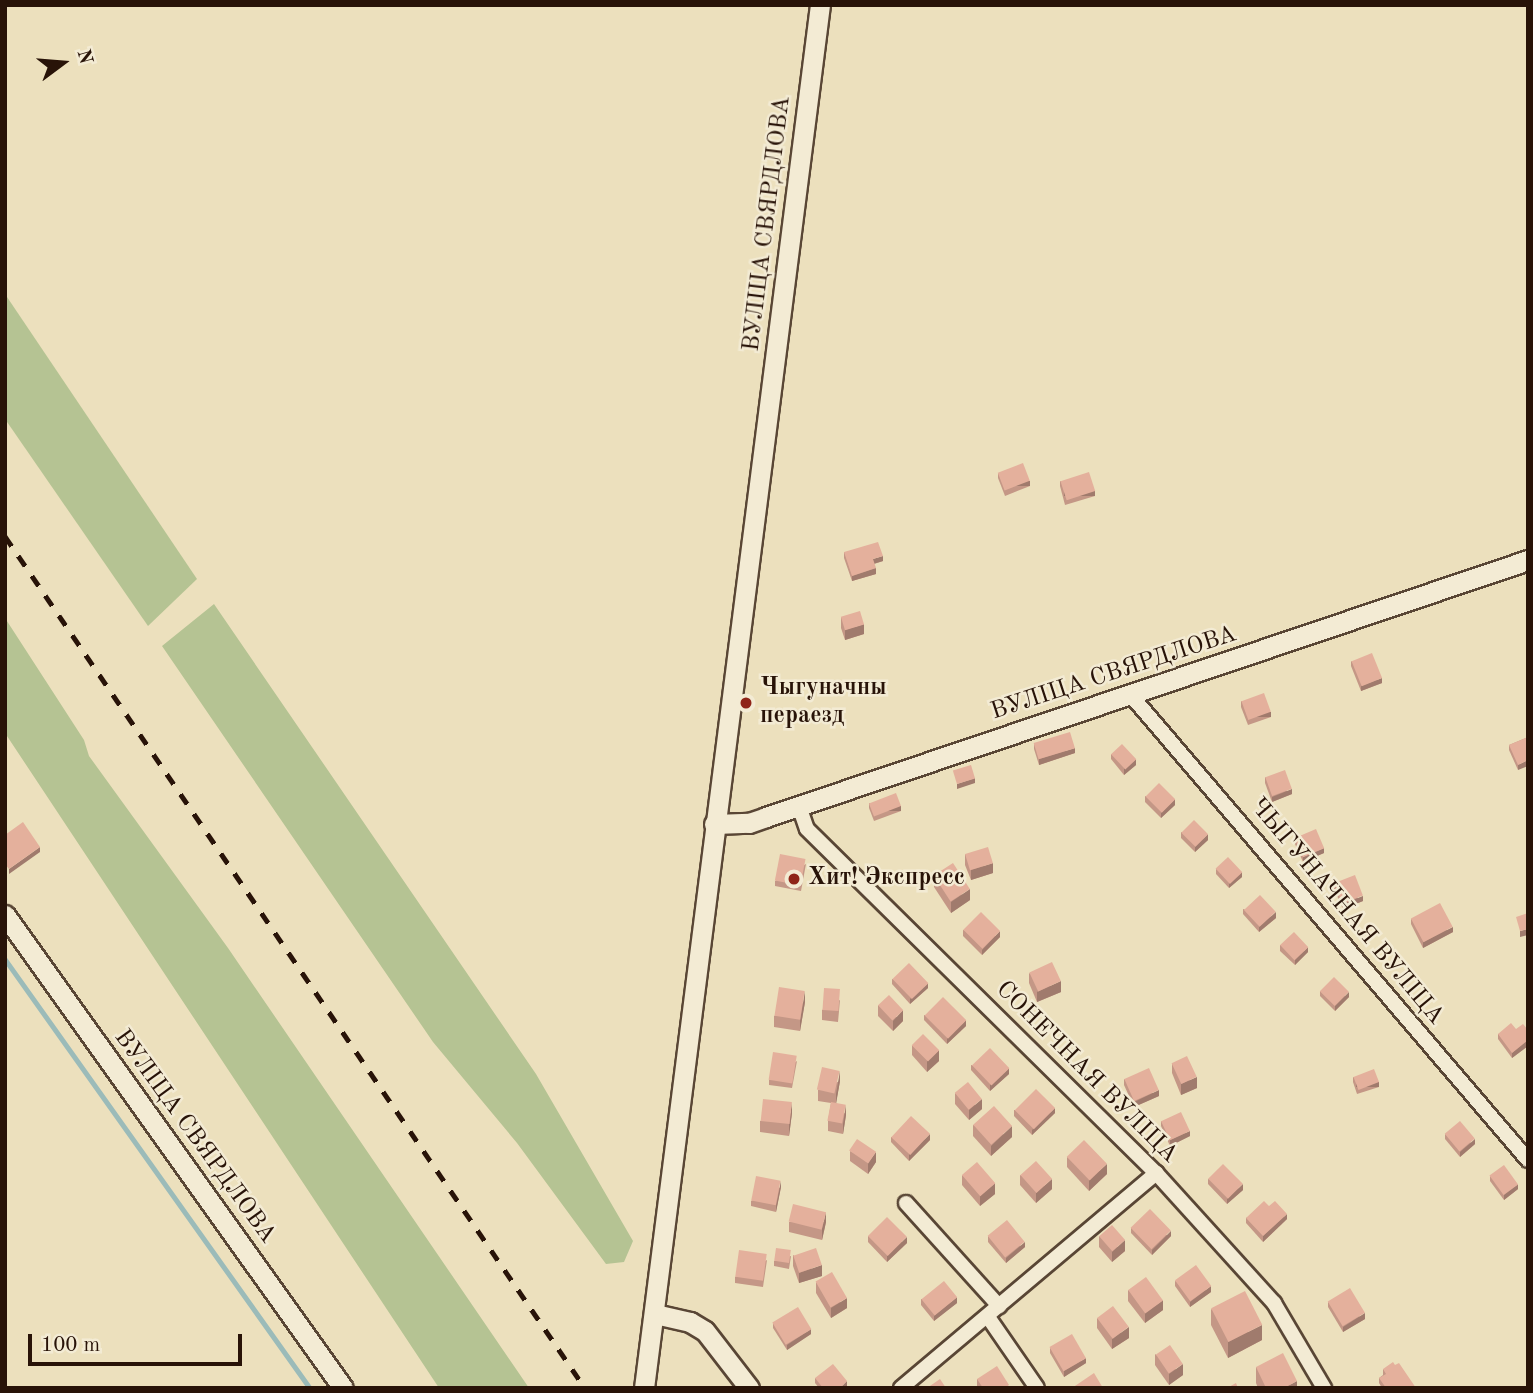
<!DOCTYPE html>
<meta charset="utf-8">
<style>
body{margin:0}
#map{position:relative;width:1533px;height:1393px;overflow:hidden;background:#ece0bd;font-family:"Old Standard TT",serif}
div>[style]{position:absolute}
.green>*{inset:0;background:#b5c393}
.stream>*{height:4.5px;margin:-2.25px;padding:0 2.25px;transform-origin:2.25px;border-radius:2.25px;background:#9bbbb9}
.roads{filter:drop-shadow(2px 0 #594635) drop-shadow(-2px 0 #594635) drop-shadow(0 2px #594635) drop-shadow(0 -2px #594635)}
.street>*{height:14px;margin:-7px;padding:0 7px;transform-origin:7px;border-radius:7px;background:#f3ebd4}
.secondary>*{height:19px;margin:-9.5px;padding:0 9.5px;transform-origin:9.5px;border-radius:9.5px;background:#f3ebd4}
.rail>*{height:4.5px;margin-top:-2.25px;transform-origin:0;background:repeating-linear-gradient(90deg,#281308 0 12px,transparent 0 24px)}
.wall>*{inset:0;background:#c49786}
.shaded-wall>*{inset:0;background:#a07b6d;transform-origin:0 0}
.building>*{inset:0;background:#e4b09c;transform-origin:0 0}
.dots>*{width:19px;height:19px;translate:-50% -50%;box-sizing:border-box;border:4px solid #f3ebd4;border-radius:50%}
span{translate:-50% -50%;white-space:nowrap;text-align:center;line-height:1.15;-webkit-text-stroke:5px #f3ebd4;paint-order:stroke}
.street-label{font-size:24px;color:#281308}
.poi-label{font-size:24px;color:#281308;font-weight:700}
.left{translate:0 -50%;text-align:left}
.frame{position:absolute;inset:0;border:7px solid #281308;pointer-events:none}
.north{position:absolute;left:28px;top:28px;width:70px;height:70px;-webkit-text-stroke:5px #f3ebd4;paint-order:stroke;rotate:74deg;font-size:19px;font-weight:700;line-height:28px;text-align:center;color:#281308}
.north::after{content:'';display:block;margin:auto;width:24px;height:32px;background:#281308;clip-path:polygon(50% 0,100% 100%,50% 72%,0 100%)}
.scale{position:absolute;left:28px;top:1334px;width:214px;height:32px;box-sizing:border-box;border:4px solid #281308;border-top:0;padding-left:9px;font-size:21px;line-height:24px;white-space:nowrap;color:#281308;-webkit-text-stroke:5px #f3ebd4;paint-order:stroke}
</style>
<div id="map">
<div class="green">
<i style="clip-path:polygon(5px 294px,197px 579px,148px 626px,5px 419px)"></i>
<i style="clip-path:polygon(214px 604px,536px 1074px,633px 1241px,624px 1262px,606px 1264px,517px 1143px,433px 1042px,162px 646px)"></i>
<i style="clip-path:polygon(5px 618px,84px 740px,89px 756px,228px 948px,529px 1388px,439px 1388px,5px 733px)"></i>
</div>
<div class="stream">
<i style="left:5px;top:959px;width:526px;rotate:54.59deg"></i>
</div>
<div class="roads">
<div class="street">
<i style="left:1129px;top:693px;width:614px;rotate:49.49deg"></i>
<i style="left:799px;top:806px;width:24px;rotate:71deg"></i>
<i style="left:807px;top:829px;width:490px;rotate:44.6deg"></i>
<i style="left:1156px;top:1173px;width:176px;rotate:47.8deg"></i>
<i style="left:1274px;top:1303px;width:99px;rotate:59.5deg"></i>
<i style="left:906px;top:1203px;width:139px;rotate:47.9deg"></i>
<i style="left:988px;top:1317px;width:86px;rotate:55.4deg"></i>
<i style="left:901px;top:1388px;width:334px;rotate:-40.1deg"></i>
</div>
<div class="secondary">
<i style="left:714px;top:824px;width:35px;rotate:-2deg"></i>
<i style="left:749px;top:823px;width:18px;rotate:-19deg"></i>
<i style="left:766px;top:817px;width:804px;rotate:-18.64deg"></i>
<i style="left:5px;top:915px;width:581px;rotate:54.45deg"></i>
<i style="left:655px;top:1314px;width:36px;rotate:13deg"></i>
<i style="left:690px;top:1322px;width:17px;rotate:31deg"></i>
<i style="left:705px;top:1331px;width:72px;rotate:52.3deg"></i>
<i style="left:644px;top:1388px;width:1394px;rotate:-82.75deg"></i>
</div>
</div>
<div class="rail">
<i style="left:5px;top:536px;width:1031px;rotate:55.75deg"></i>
</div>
<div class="wall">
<i style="clip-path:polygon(998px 473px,1030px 486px,1005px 496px,998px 478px)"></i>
<i style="clip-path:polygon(1060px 481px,1095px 496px,1065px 505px,1060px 486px)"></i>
<i style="clip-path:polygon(844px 552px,883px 561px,874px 564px,876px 574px,852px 581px,844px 558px)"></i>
<i style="clip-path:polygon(841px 617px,864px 634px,845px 640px,841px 628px)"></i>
<i style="clip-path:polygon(1351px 661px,1382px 683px,1361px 691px,1351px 666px)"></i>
<i style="clip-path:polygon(1241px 701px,1271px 717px,1248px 725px,1241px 707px)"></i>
<i style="clip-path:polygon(1528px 737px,1518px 770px,1509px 750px,1509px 745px)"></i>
<i style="clip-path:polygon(1034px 744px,1075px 753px,1039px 765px,1034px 749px)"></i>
<i style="clip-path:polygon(1111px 754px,1136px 765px,1124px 775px,1111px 759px)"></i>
<i style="clip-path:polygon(1265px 777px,1292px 794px,1272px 802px,1265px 783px)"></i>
<i style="clip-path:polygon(1145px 796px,1175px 805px,1161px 818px,1145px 802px)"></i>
<i style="clip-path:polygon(869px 803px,901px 811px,874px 821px,869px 808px)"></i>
<i style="clip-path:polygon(1181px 832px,1208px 840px,1195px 852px,1181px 838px)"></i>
<i style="clip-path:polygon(1295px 838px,1324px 853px,1303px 862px,1295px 844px)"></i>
<i style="clip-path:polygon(965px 854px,993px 873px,971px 880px,965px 865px)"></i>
<i style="clip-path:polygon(806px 864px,801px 891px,775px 886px,775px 881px)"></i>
<i style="clip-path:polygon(1216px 869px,1242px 877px,1229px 888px,1216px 874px)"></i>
<i style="clip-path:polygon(934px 876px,970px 900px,951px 913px,934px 887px)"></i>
<i style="clip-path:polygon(1334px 883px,1363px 901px,1343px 909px,1334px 889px)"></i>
<i style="clip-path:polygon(1243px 909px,1276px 918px,1259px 932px,1243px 914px)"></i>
<i style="clip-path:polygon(1411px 919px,1453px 932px,1423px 948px,1411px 924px)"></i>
<i style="clip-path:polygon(963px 930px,1000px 937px,982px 955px,963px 936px)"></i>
<i style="clip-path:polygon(1280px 945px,1308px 952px,1295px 965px,1280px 951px)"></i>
<i style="clip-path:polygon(1029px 973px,1061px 992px,1037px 1002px,1029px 983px)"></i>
<i style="clip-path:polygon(892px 979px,928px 988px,910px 1004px,892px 984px)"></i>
<i style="clip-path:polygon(1320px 991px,1349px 997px,1335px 1011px,1320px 996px)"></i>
<i style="clip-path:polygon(840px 1000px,838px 1022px,822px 1020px,822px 1010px)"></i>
<i style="clip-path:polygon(805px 1002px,800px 1031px,774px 1027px,774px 1016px)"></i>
<i style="clip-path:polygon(878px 1005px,903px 1021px,893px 1031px,878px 1016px)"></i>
<i style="clip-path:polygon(924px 1015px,966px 1026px,947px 1044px,924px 1020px)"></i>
<i style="clip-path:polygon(1516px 1029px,1528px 1030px,1528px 1046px,1512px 1058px,1498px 1039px,1498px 1034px)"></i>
<i style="clip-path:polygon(912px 1045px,939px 1061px,927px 1072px,912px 1055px)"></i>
<i style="clip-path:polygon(797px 1061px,792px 1088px,769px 1085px,769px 1080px)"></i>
<i style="clip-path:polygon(1172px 1063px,1197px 1088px,1181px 1095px,1172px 1073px)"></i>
<i style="clip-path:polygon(971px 1065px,1009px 1074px,990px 1091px,971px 1070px)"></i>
<i style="clip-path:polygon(1353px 1077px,1379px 1087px,1357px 1094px,1353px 1082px)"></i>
<i style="clip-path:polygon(1124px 1079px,1159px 1096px,1134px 1107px,1124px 1085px)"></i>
<i style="clip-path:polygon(840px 1081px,836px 1103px,846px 1115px,843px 1134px,828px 1131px,828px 1121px,831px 1103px,818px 1101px,818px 1090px)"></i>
<i style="clip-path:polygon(955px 1093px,982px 1109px,969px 1120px,955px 1104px)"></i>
<i style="clip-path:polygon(1014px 1110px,1055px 1113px,1032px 1135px,1014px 1116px)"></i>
<i style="clip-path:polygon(792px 1113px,789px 1136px,760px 1132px,760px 1121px)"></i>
<i style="clip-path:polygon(1161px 1121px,1190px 1136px,1170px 1146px,1161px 1126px)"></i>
<i style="clip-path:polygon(973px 1125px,1012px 1137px,991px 1156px,973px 1136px)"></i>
<i style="clip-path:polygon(1445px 1134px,1475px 1144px,1460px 1157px,1445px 1139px)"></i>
<i style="clip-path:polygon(891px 1137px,930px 1140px,909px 1161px,891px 1142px)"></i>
<i style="clip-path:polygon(850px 1151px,876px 1162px,868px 1174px,850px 1161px)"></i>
<i style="clip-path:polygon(1067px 1157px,1107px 1174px,1089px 1191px,1067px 1167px)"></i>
<i style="clip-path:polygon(962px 1175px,995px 1194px,980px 1206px,962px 1185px)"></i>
<i style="clip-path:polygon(1020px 1175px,1052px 1189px,1036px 1203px,1020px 1185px)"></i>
<i style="clip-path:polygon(1490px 1176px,1518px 1189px,1504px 1200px,1490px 1181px)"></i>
<i style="clip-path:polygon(1208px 1179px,1243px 1190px,1227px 1204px,1208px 1184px)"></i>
<i style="clip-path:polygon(781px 1187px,776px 1212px,751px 1206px,751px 1201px)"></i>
<i style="clip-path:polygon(1269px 1206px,1287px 1219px,1263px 1242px,1246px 1223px,1246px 1218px)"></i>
<i style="clip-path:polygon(789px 1222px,826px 1222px,822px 1240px,789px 1232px)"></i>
<i style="clip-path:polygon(1131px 1228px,1171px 1236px,1152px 1255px,1131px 1233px)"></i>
<i style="clip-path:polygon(868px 1236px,907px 1243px,887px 1262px,868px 1242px)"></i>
<i style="clip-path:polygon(988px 1236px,1025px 1247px,1006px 1263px,988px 1242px)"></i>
<i style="clip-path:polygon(1099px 1236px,1125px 1251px,1112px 1262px,1099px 1247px)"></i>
<i style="clip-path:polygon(793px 1255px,822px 1276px,799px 1283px,793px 1266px)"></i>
<i style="clip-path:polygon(791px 1256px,789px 1269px,774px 1266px,774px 1261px)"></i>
<i style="clip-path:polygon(767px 1260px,763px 1287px,735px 1283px,735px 1277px)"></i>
<i style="clip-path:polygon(1175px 1281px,1211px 1292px,1190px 1307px,1175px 1286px)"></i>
<i style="clip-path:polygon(816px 1282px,847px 1308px,831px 1318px,816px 1293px)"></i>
<i style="clip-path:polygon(1128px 1290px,1163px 1310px,1145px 1323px,1128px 1301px)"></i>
<i style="clip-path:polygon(921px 1299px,957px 1303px,934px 1321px,921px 1305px)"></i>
<i style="clip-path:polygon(1328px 1302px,1365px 1319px,1343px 1332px,1328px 1307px)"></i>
<i style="clip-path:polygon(1211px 1309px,1262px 1340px,1228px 1358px,1211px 1325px)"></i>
<i style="clip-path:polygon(1097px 1318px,1129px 1338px,1112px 1349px,1097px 1328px)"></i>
<i style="clip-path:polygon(773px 1323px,811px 1334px,787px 1350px,773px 1328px)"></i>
<i style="clip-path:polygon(1050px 1348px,1086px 1363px,1064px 1377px,1050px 1353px)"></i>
<i style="clip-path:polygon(1155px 1354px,1183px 1375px,1169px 1385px,1155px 1365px)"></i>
<i style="clip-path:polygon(1256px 1367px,1297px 1388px,1258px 1388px,1256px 1383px)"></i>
<i style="clip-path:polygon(1383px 1369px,1416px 1388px,1382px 1388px,1379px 1383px,1379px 1378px,1383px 1375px)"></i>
<i style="clip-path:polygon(815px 1378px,847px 1387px,846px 1388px,819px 1388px,815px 1383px)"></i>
<i style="clip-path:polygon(977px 1379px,1009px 1388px,977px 1388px)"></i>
</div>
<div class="shaded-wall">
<i style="left:1030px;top:481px;width:5px;height:27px;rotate:90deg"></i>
<i style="left:1095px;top:491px;width:5px;height:31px;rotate:90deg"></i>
<i style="clip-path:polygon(883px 556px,883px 561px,873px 564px,873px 559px)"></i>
<i style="clip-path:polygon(876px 568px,876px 574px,852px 581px,852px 576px)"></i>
<i style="clip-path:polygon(864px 624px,864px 634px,845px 640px,845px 630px)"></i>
<i style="clip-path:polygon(1382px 678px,1382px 683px,1361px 691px,1361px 686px)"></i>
<i style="left:1271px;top:712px;width:5px;height:24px;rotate:90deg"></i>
<i style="clip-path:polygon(1075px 748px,1075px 753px,1039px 765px,1039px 759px)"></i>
<i style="clip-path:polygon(1136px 759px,1136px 765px,1124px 775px,1124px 769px)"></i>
<i style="clip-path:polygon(1528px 760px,1528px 766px,1518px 770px,1518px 765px)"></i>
<i style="clip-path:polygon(975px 778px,975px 783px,957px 789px,957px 784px)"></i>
<i style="clip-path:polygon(1292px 789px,1292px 794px,1272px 802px,1272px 797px)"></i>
<i style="clip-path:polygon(1175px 799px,1175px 805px,1161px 818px,1161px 813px)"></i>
<i style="left:901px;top:806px;width:5px;height:29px;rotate:90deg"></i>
<i style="clip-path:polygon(1208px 834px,1208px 840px,1195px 852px,1195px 847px)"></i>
<i style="clip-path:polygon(40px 847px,40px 852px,9px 874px,9px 869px)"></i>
<i style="clip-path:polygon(1324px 848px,1324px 853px,1303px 862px,1303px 857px)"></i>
<i style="clip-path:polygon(993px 863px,993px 873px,971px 880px,971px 870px)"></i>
<i style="clip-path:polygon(1242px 872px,1242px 877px,1229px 888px,1229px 883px)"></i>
<i style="clip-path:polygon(970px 889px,970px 900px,951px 913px,951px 902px)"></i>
<i style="clip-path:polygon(1363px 896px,1363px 901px,1343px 909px,1343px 904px)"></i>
<i style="clip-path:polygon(1276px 912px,1276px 918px,1259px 932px,1259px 927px)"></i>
<i style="clip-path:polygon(1453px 927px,1453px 932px,1423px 948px,1423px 942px)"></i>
<i style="clip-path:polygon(1528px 929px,1528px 935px,1520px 937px,1520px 931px)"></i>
<i style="clip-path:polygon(1000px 931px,1000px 937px,982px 955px,982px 950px)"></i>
<i style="clip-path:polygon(1308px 947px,1308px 952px,1295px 965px,1295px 960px)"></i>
<i style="clip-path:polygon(1061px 981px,1061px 992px,1037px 1002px,1037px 992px)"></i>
<i style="clip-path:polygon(928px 983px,928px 988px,910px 1004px,910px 999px)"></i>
<i style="clip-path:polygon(805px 991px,805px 1002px,800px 1031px,800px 1021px)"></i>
<i style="clip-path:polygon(1349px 992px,1349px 997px,1335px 1011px,1335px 1006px)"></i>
<i style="clip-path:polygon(903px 1010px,903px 1021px,893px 1031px,893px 1021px)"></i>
<i style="clip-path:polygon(966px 1020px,966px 1026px,947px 1044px,947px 1038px)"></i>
<i style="clip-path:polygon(1528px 1040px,1528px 1046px,1512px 1058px,1512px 1053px)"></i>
<i style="clip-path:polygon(939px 1050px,939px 1061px,927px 1072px,927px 1061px)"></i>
<i style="clip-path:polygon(1009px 1068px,1009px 1074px,990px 1091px,990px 1085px)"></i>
<i style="clip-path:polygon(840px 1071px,840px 1081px,836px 1104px,836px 1094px)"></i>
<i style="clip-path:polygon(1197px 1077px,1197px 1088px,1181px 1095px,1181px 1084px)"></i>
<i style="left:1379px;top:1082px;width:5px;height:23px;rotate:90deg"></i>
<i style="clip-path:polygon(1159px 1090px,1159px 1096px,1134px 1107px,1134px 1102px)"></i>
<i style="clip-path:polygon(982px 1099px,982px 1109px,969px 1120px,969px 1110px)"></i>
<i style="clip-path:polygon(792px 1102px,792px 1113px,789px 1136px,789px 1125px)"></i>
<i style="clip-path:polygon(846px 1105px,846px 1115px,843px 1134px,843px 1124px)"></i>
<i style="clip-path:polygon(1055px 1108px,1055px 1113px,1032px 1135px,1032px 1130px)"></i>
<i style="clip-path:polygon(1012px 1126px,1012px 1137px,991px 1156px,991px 1146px)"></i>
<i style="clip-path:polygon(1190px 1131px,1190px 1136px,1170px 1146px,1170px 1140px)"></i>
<i style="clip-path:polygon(930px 1134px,930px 1140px,909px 1161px,909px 1155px)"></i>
<i style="clip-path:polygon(1475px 1139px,1475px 1144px,1460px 1157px,1460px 1152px)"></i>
<i style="clip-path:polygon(876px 1152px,876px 1162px,868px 1174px,868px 1163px)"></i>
<i style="clip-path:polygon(1107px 1164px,1107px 1174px,1089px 1191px,1089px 1180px)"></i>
<i style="clip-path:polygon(1052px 1179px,1052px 1189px,1036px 1203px,1036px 1193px)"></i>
<i style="clip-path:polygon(781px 1181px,781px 1187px,776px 1212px,776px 1206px)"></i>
<i style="clip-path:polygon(995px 1183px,995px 1194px,980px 1206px,980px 1196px)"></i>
<i style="clip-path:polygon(1243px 1184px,1243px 1190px,1227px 1204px,1227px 1199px)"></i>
<i style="clip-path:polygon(1518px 1184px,1518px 1189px,1504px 1200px,1504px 1195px)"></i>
<i style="clip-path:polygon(826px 1212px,826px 1222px,822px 1240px,822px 1229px)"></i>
<i style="clip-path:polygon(1287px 1214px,1287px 1219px,1263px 1242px,1263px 1236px)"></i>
<i style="clip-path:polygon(1171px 1231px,1171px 1236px,1152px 1255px,1152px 1250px)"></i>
<i style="clip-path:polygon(907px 1237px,907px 1243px,887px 1262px,887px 1256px)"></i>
<i style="clip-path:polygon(1125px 1240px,1125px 1251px,1112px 1262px,1112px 1252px)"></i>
<i style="clip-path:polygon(1025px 1242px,1025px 1247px,1006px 1263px,1006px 1258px)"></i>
<i style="clip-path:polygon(822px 1265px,822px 1276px,799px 1283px,799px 1273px)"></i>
<i style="clip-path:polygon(1211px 1286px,1211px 1292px,1190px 1307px,1190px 1302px)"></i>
<i style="clip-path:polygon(957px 1297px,957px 1303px,934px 1321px,934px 1316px)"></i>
<i style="clip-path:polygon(847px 1298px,847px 1308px,831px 1318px,831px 1308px)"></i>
<i style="clip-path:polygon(1163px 1300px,1163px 1310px,1145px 1323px,1145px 1313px)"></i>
<i style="clip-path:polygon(1365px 1313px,1365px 1319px,1343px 1332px,1343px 1327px)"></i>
<i style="clip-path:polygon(1262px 1325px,1262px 1340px,1228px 1358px,1228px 1342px)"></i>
<i style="clip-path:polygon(1129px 1327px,1129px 1338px,1112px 1349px,1112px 1339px)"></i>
<i style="clip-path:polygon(811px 1329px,811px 1334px,787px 1350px,787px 1345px)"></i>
<i style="clip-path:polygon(1086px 1358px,1086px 1363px,1064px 1377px,1064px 1371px)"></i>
<i style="clip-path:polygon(1183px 1364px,1183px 1375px,1169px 1385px,1169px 1374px)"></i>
<i style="clip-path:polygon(847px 1381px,847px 1387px,846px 1388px,840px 1388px)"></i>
<i style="clip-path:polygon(1297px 1381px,1297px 1388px,1284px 1388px)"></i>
</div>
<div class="building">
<i style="left:1023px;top:463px;width:19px;height:27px;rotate:69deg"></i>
<i style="left:1089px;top:472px;width:20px;height:30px;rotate:72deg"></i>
<i style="clip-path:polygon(878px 542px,883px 556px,873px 559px,876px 568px,852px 576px,844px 552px)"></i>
<i style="left:860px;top:611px;width:14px;height:20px;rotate:73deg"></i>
<i style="left:1372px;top:653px;width:27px;height:22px;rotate:68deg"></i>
<i style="left:1264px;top:693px;width:20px;height:24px;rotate:70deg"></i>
<i style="left:1070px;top:732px;width:17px;height:38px;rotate:73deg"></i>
<i style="clip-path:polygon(1528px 737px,1528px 760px,1518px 765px,1509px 745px)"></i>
<i style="left:1122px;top:744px;width:21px;height:15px;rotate:47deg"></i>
<i style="left:971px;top:765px;width:14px;height:19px;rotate:73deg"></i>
<i style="left:1285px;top:770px;width:20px;height:21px;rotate:70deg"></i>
<i style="left:1159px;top:783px;width:23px;height:19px;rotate:45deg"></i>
<i style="left:896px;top:793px;width:14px;height:29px;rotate:69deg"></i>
<i style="left:1194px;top:820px;width:20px;height:18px;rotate:45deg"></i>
<i style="clip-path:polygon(23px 822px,40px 847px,9px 869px,5px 864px,5px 835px)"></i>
<i style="left:1316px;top:829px;width:21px;height:23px;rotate:67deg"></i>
<i style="left:988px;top:847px;width:17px;height:24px;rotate:73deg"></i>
<i style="left:780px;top:854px;width:26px;height:27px;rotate:11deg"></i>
<i style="left:1228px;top:857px;width:21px;height:17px;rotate:47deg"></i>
<i style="left:953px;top:863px;width:31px;height:23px;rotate:57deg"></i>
<i style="left:1355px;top:875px;width:22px;height:22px;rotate:69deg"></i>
<i style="left:1260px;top:895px;width:23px;height:22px;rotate:47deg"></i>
<i style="left:1440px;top:903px;width:27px;height:33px;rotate:62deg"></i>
<i style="left:981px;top:912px;width:27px;height:25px;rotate:45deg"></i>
<i style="clip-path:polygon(1528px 913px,1528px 929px,1520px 931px,1516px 917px)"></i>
<i style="left:1294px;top:932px;width:21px;height:19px;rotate:47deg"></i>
<i style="left:1052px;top:962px;width:21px;height:25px;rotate:65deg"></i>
<i style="left:909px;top:963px;width:28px;height:23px;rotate:46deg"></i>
<i style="left:1334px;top:977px;width:21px;height:20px;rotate:45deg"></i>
<i style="left:779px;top:987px;width:26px;height:29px;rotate:9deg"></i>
<i style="left:824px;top:988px;width:16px;height:22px;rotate:4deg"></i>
<i style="left:889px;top:995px;width:21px;height:15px;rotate:47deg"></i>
<i style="left:943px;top:997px;width:33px;height:26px;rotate:45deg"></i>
<i style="clip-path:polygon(1511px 1023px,1516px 1029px,1523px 1024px,1528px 1030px,1528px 1040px,1512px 1053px,1498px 1034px)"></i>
<i style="left:923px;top:1034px;width:23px;height:16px;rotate:45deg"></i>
<i style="left:990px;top:1048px;width:28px;height:25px;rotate:46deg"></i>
<i style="left:773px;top:1052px;width:24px;height:28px;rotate:9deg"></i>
<i style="left:1187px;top:1056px;width:23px;height:17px;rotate:65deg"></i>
<i style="left:822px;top:1067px;width:18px;height:23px;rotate:13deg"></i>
<i style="left:1149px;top:1068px;width:24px;height:27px;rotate:66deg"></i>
<i style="left:1374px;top:1069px;width:14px;height:22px;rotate:69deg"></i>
<i style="left:968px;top:1082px;width:22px;height:17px;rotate:51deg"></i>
<i style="left:1036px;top:1089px;width:27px;height:30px;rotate:45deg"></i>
<i style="left:763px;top:1099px;width:29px;height:22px;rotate:6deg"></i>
<i style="left:831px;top:1102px;width:15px;height:19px;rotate:11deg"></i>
<i style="left:994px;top:1106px;width:27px;height:28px;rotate:48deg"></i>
<i style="left:1181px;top:1112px;width:21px;height:22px;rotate:65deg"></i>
<i style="left:911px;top:1116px;width:26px;height:29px;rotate:43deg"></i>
<i style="left:1460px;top:1121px;width:23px;height:20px;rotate:50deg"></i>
<i style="left:857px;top:1139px;width:23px;height:14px;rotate:34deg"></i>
<i style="left:1084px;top:1140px;width:33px;height:24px;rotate:46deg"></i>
<i style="left:1036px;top:1161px;width:24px;height:21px;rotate:48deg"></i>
<i style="left:977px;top:1162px;width:28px;height:20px;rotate:49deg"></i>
<i style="left:1223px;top:1164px;width:28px;height:21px;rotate:45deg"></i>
<i style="left:1504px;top:1165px;width:24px;height:18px;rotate:54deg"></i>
<i style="left:756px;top:1176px;width:25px;height:25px;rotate:11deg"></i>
<i style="clip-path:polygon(1264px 1201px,1269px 1206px,1275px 1201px,1287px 1214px,1263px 1236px,1246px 1218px)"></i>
<i style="left:793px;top:1204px;width:34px;height:18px;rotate:14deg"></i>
<i style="left:1150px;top:1209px;width:30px;height:27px;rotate:46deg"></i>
<i style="left:887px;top:1217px;width:28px;height:27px;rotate:45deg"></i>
<i style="left:1007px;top:1220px;width:28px;height:25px;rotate:51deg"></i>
<i style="left:1112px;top:1225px;width:20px;height:17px;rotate:49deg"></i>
<i style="left:776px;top:1248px;width:15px;height:13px;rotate:8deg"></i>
<i style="left:816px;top:1248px;width:18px;height:24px;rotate:71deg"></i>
<i style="left:739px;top:1250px;width:28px;height:27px;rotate:8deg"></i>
<i style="left:1196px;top:1265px;width:26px;height:26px;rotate:54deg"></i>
<i style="left:832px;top:1272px;width:30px;height:19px;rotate:60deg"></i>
<i style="left:1146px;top:1277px;width:29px;height:22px;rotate:54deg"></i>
<i style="left:944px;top:1281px;width:21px;height:29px;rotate:51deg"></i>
<i style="left:1350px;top:1288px;width:29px;height:26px;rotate:59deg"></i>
<i style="left:1245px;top:1291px;width:38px;height:38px;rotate:63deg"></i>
<i style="left:1113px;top:1306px;width:26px;height:20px;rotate:53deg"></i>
<i style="left:798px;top:1307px;width:26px;height:30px;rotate:59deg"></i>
<i style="left:1072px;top:1334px;width:28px;height:26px;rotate:60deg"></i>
<i style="left:1170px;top:1345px;width:23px;height:17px;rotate:56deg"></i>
<i style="clip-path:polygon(1283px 1353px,1297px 1381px,1284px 1388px,1266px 1388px,1256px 1367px)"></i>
<i style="clip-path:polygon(1393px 1362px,1395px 1365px,1399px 1363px,1416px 1388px,1386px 1388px,1379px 1378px,1386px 1374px,1383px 1369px)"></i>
<i style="clip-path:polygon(833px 1364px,847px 1381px,840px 1388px,823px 1388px,815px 1378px)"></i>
<i style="clip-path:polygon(997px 1366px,1009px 1385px,1005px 1388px,983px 1388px,977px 1379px)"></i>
<i style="clip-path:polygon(1094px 1373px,1103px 1388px,1072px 1388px)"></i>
<i style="clip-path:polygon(940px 1379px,946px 1388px,927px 1388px)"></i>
<i style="clip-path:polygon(1236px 1383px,1238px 1388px,1227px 1388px)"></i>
</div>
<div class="dots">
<i style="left:746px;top:703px;background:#8f2418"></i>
<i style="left:794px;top:879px;background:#8f2418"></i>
</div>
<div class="street-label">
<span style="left:768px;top:224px;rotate:-83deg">ВУЛІЦА СВЯРДЛОВА</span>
<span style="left:1114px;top:674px;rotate:-18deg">ВУЛІЦА СВЯРДЛОВА</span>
<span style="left:1346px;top:912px;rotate:50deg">ЧЫГУНАЧНАЯ ВУЛІЦА</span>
<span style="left:1086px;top:1073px;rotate:45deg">СОНЕЧНАЯ ВУЛІЦА</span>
<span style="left:194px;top:1137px;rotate:54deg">ВУЛІЦА СВЯРДЛОВА</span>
</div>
<div class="poi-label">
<span class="left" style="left:760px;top:703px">Чыгуначны<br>пераезд</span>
<span class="left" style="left:808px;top:879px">Хит! Экспресс</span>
</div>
<div class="frame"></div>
<div class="north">N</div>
<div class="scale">100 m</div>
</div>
